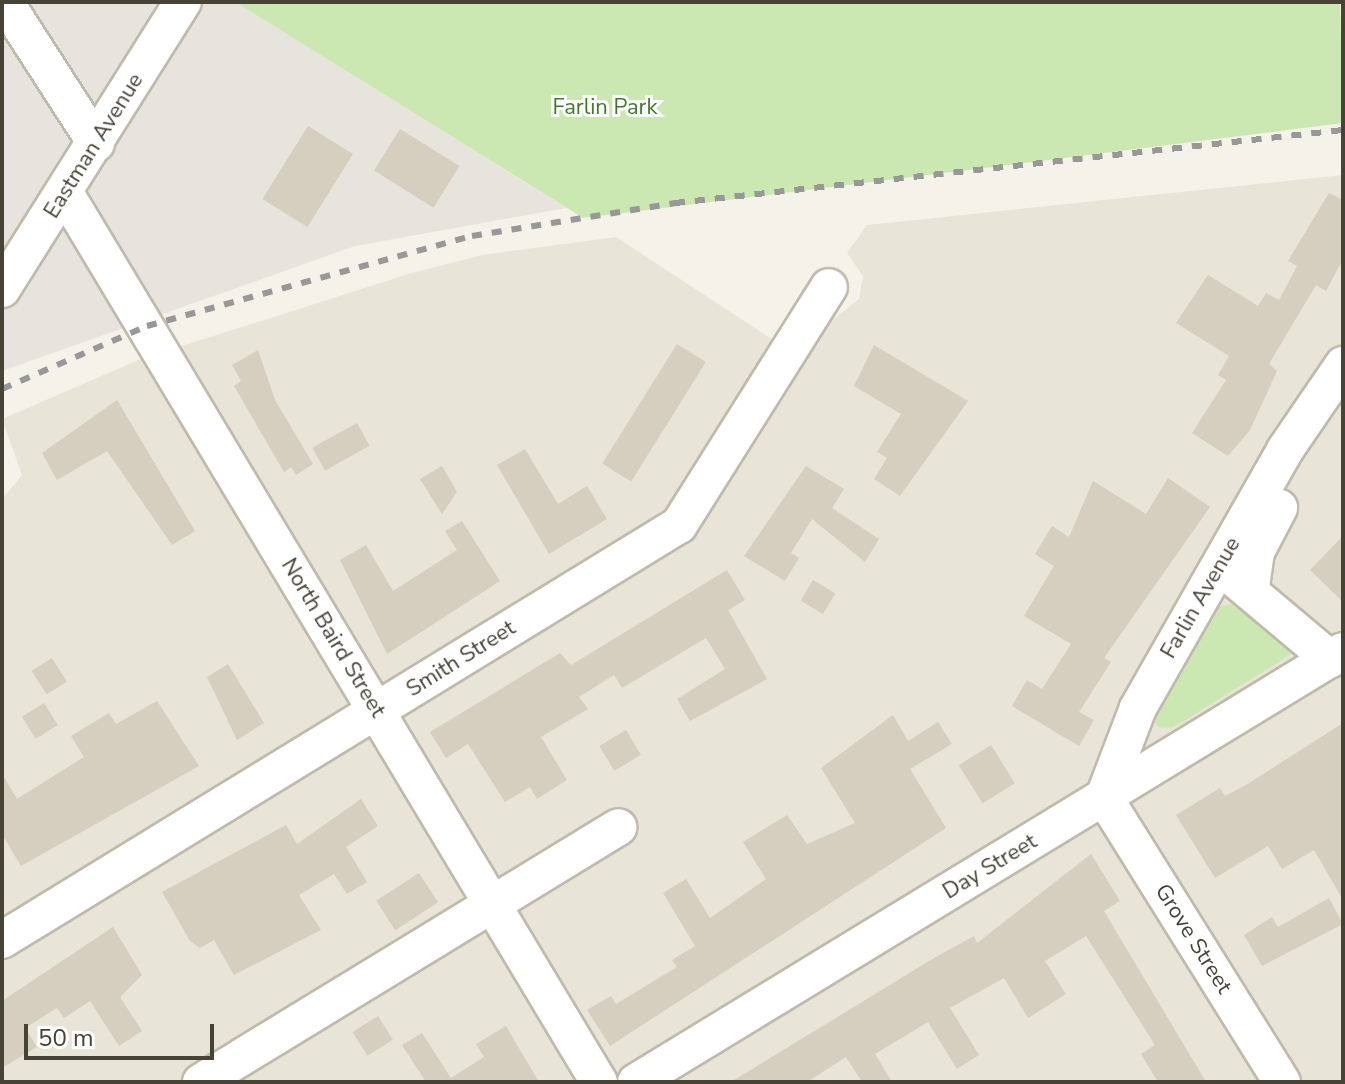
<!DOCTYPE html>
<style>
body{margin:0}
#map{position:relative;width:1345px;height:1084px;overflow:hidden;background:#f4f2e9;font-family:"Nunito Sans",sans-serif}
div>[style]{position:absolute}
.residential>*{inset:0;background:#e8e4d7}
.industrial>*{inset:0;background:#e7e3dd}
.green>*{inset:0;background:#cce8b2}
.building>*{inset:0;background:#d6cebe;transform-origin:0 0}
.roads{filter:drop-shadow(2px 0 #c0baab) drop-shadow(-2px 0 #c0baab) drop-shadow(0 2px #c0baab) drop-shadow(0 -2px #c0baab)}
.minor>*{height:36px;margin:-18px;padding:0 18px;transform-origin:18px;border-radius:18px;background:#fff}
.rail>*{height:6px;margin-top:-3px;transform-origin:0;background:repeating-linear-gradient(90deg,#989898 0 10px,transparent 0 20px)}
span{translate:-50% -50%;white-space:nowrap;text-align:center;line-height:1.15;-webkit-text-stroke:6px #fff;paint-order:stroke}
.park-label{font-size:22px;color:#437a2a}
.street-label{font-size:22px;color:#484337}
.frame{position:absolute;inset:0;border:4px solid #484337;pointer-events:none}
.scale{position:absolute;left:24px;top:1024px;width:190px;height:36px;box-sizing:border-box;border:4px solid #484337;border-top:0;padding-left:10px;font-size:24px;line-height:28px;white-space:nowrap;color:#484337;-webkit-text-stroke:6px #fff;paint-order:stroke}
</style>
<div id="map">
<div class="residential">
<i style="clip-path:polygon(1343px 175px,1343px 1082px,2px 1082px,2px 499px,22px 475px,2px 419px,141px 359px,412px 273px,482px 255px,616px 237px,802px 359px,821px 329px,859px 299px,863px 276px,847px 253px,867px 225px)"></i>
</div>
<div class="industrial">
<i style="clip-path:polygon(2px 2px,235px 2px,566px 208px,355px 246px,2px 371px)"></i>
</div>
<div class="green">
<i style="clip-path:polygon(235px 2px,1340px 2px,1343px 123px,583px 218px)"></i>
<i style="clip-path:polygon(1241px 602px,1294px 649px,1290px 655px,1174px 727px,1160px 728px,1150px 717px,1213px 608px)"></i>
</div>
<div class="building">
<i style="left:308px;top:126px;width:53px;height:86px;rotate:32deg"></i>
<i style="left:400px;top:129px;width:70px;height:49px;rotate:32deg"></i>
<i style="clip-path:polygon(1329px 193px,1343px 200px,1343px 259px,1326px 291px,1316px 285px,1269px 364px,1277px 371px,1250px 430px,1228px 456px,1192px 433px,1226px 380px,1218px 375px,1229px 356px,1176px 323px,1208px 275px,1258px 306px,1266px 293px,1279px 300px,1297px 266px,1288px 261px)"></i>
<i style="left:677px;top:344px;width:34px;height:141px;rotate:32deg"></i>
<i style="clip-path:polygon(874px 345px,968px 401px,900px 496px,874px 479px,887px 458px,877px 452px,901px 414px,854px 386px)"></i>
<i style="clip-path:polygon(258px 350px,275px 400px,313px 464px,296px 475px,291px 467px,284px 472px,234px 386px,241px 381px,232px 365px)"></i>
<i style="clip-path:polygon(117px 400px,195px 531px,172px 545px,107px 451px,57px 480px,42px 453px)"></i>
<i style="left:357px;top:423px;width:26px;height:51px;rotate:61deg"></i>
<i style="clip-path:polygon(525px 449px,558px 504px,587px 486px,607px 519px,549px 554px,497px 465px)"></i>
<i style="clip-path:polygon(442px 466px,457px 492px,442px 514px,420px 479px)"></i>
<i style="clip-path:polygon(806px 466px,844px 489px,832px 508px,879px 539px,865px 562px,812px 519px,791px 553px,799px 558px,785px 581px,744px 556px)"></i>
<i style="clip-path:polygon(1168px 478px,1210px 507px,1104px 658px,1111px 662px,1079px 712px,1094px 720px,1079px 746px,1012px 706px,1027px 680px,1042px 689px,1071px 644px,1024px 616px,1054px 566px,1035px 554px,1052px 526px,1069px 537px,1093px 481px,1146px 514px)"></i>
<i style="clip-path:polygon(462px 521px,500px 581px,387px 654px,340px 560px,366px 545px,393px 591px,457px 550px,445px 531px)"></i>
<i style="clip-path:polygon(1343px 536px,1343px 602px,1310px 570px)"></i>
<i style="clip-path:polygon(727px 570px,745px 600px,728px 610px,767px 679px,690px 721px,677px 699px,725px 669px,706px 638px,622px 688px,614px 675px,579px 697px,588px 709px,541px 737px,567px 780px,537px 799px,530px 787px,505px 802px,468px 744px,446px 758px,430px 732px,560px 653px,571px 665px)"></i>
<i style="left:813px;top:580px;width:26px;height:24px;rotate:31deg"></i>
<i style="left:52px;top:658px;width:28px;height:24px;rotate:58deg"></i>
<i style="clip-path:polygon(228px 664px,264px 723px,237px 740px,207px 677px)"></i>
<i style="clip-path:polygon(157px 701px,199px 766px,21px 866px,2px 834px,2px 774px,17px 799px,84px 757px,71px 736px,109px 713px,116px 724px)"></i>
<i style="left:44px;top:703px;width:26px;height:26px;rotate:58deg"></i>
<i style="clip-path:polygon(893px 715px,908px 741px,938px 722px,952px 744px,910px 769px,946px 828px,610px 1046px,587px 1010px,611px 996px,616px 1004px,677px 967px,672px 960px,695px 946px,663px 893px,686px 879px,710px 918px,766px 879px,743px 842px,787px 815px,807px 844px,855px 823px,821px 768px)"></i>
<i style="clip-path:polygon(1343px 723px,1343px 900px,1314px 850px,1282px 869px,1268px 846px,1215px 878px,1176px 815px,1220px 788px,1225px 796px,1246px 785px)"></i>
<i style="left:626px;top:730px;width:29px;height:31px;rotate:59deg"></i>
<i style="left:991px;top:745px;width:45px;height:38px;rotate:58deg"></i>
<i style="clip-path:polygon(361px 799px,378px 826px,346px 847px,367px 882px,347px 894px,334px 874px,299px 895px,321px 930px,234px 975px,214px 940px,200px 948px,190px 941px,162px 892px,286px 825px,297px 844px)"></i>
<i style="clip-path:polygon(1091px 854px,1120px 901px,1104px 911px,1206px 1082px,1158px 1082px,1141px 1054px,1155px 1045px,1086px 936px,1045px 961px,1066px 994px,1028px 1018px,1004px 978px,950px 1008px,979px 1055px,957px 1069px,928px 1022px,875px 1054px,892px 1082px,862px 1082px,846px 1057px,807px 1082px,731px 1082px,934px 958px,974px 936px,977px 943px)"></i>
<i style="left:419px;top:873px;width:35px;height:51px;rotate:57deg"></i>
<i style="clip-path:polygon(1329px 898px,1343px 924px,1262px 966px,1244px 935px,1272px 917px,1278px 927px)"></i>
<i style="clip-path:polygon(113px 927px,142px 975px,120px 997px,142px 1031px,119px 1046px,90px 1001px,64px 1018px,57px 1008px,25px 1028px,37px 1047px,2px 1068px,2px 1001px)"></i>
<i style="left:378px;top:1016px;width:28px;height:30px;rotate:58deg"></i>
<i style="clip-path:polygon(506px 1026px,539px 1082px,426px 1082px,402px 1045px,422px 1033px,451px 1078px,484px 1057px,476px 1044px)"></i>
</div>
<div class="roads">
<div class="minor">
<i style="left:5px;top:2px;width:168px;rotate:57.2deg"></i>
<i style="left:65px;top:193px;width:1037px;rotate:59.01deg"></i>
<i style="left:2px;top:289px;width:339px;rotate:-57.8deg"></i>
<i style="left:1230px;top:575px;width:131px;rotate:40deg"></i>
<i style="left:1251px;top:587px;width:35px;rotate:-82deg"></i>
<i style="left:1256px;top:552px;width:50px;rotate:-62.4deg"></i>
<i style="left:2px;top:940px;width:794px;rotate:-31.51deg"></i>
<i style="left:679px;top:525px;width:281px;rotate:-57.8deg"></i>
<i style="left:201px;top:1082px;width:489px;rotate:-31.4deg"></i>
<i style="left:636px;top:1082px;width:828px;rotate:-31.37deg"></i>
<i style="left:1282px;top:1082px;width:336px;rotate:-122deg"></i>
<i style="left:1104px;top:797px;width:95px;rotate:-69.1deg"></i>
<i style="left:1138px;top:708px;width:297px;rotate:-60.3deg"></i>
<i style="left:1285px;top:450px;width:103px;rotate:-55.7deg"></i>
</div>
</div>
<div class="rail">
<i style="left:2px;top:389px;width:158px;rotate:-23.5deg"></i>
<i style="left:147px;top:326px;width:337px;rotate:-15.5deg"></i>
<i style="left:472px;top:236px;width:206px;rotate:-9.2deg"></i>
<i style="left:675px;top:203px;width:672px;rotate:-6.24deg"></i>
</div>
<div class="park-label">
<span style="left:605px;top:108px">Farlin Park</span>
</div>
<div class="street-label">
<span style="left:94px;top:146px;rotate:-58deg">Eastman Avenue</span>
<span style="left:1201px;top:598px;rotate:-60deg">Farlin Avenue</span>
<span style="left:333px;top:638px;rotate:59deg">North Baird Street</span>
<span style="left:461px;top:659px;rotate:-32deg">Smith Street</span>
<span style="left:990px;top:867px;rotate:-31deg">Day Street</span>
<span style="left:1193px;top:939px;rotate:58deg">Grove Street</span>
</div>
<div class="frame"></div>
<div class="scale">50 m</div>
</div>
